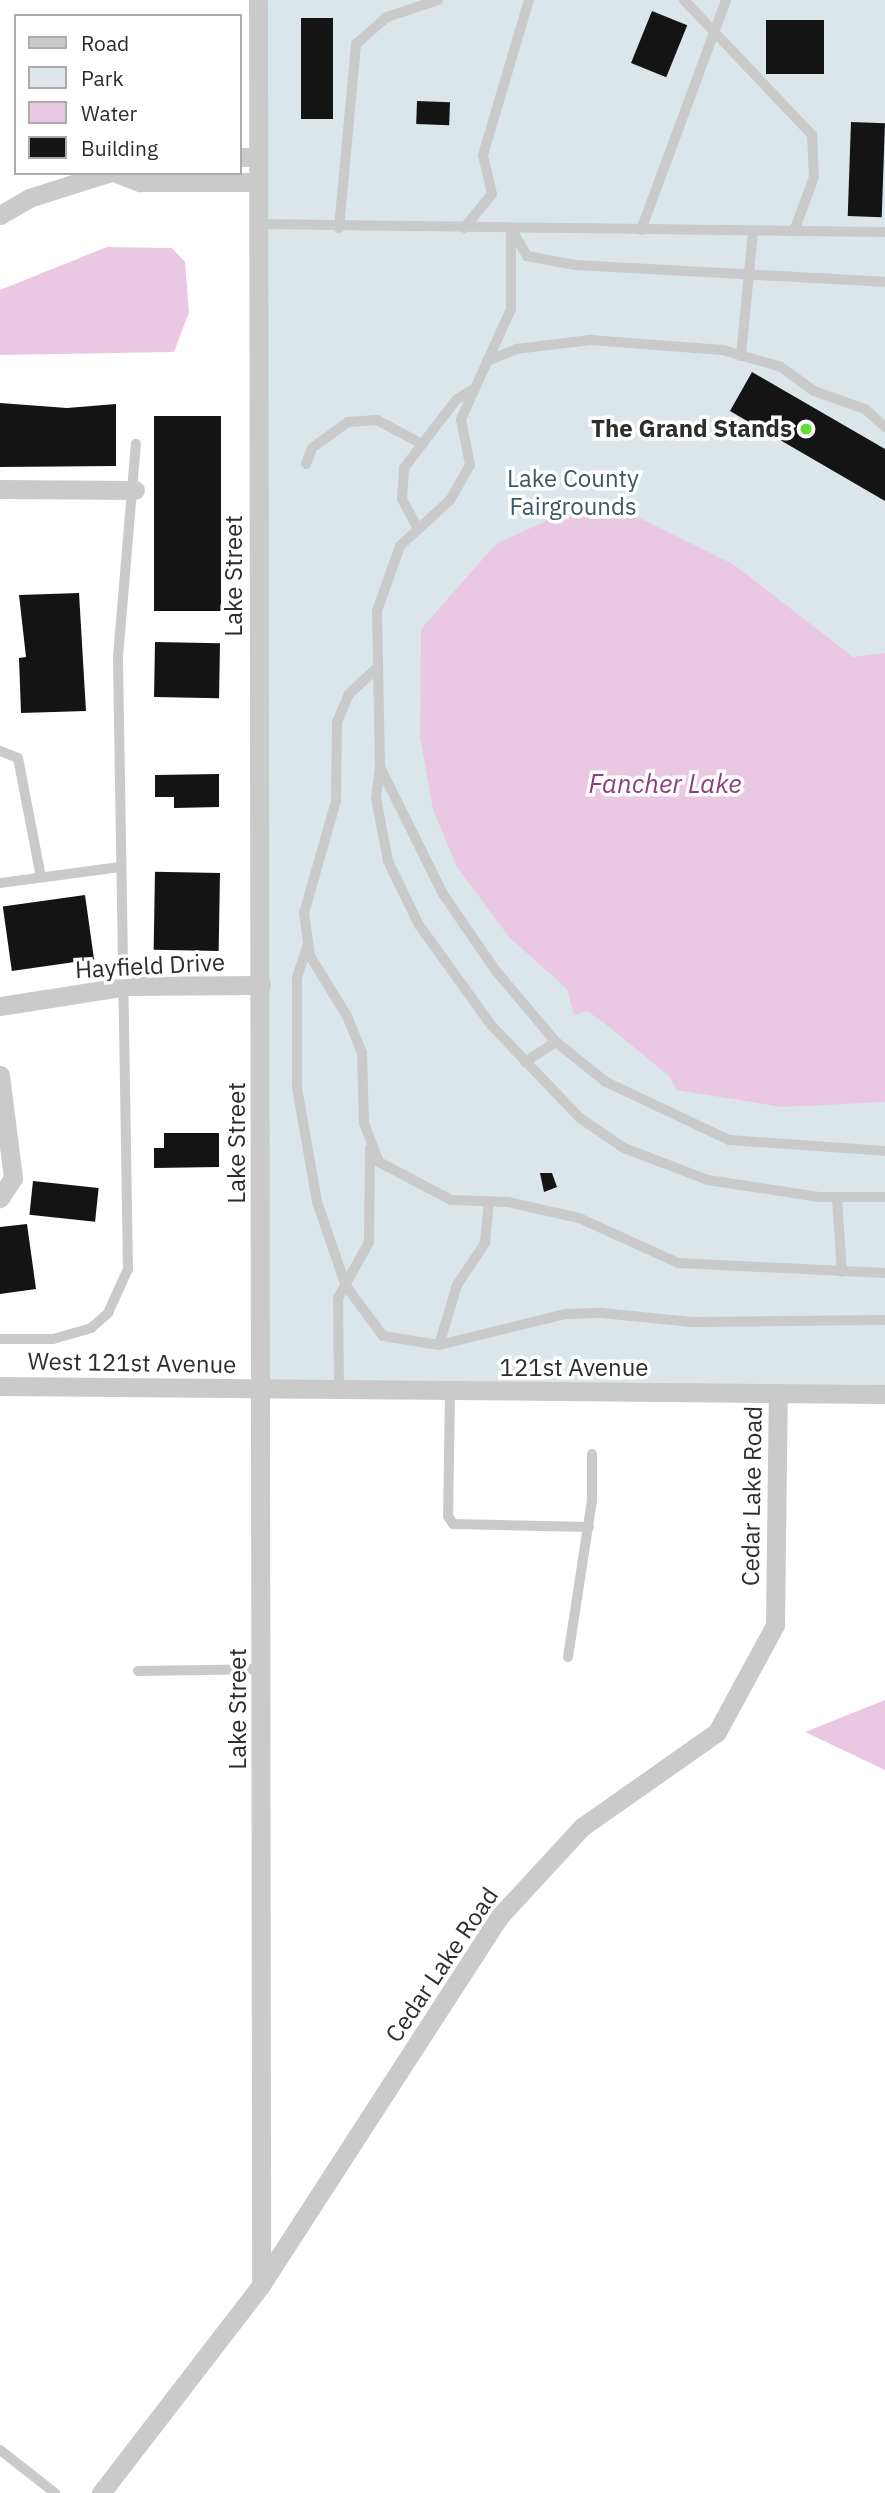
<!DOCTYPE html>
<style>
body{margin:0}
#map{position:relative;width:885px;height:2493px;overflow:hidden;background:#fff;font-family:"IBM Plex Sans",sans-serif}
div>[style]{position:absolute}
.green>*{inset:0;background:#dbe6ea;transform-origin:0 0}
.water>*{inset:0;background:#eac7e3}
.building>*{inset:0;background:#141414;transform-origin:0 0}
.service>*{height:10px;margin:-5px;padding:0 5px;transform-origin:5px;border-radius:5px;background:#cacaca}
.minor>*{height:19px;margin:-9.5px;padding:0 9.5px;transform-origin:9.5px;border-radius:9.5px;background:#cacaca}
.dots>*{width:19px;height:19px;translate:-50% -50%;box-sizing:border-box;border:4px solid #fff;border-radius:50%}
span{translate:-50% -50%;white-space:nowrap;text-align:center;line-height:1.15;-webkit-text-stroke:7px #fff;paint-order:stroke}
.poi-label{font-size:24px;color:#2d2d2d;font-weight:700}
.right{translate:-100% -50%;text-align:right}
.park-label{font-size:24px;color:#3c5867}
.street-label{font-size:24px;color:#2d2d2d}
.water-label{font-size:26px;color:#8c3e7d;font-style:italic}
.legend{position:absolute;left:14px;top:14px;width:228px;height:161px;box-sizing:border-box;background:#fff;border:2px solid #ababab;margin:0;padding:9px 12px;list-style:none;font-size:21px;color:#2d2d2d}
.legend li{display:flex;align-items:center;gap:14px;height:35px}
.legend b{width:35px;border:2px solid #ababab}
</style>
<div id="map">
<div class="green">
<i style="left:260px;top:0;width:625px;height:1389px"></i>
</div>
<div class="water">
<i style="clip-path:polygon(107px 247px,172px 248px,185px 262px,189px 312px,174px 352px,0 355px,0 290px)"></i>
<i style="clip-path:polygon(581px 505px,621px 509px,733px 564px,853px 657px,885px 653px,885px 1102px,782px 1107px,677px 1090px,669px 1076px,603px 1022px,587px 1011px,574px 1015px,567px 989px,509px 937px,457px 867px,433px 810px,420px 737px,421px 629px,496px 544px)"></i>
<i style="clip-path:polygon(885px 1700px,885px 1770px,805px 1732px)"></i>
</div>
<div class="building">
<i style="left:652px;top:11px;width:38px;height:56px;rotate:22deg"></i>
<i style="left:301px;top:18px;width:32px;height:101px"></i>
<i style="left:766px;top:20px;width:58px;height:54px"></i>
<i style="left:417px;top:101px;width:33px;height:23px;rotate:2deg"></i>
<i style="left:851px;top:122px;width:34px;height:94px;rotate:2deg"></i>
<i style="clip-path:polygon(752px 372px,885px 449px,885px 501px,730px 411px)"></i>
<i style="clip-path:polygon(0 403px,67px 408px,116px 404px,116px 466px,0 467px)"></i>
<i style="left:154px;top:416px;width:67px;height:195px"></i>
<i style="clip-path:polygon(79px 593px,86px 711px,21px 713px,19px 658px,26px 657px,19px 595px)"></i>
<i style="left:155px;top:642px;width:65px;height:55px;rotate:1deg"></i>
<i style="clip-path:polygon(219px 774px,219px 807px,174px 808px,174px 797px,155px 797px,155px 775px)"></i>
<i style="left:220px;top:873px;width:78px;height:65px;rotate:91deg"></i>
<i style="left:85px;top:895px;width:65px;height:83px;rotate:82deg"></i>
<i style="clip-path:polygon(164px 1133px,219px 1133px,219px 1167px,154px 1168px,154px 1148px,164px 1148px)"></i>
<i style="clip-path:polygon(540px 1173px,552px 1173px,557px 1187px,544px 1192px)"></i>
<i style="left:33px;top:1181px;width:66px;height:34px;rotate:6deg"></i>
<i style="clip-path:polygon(27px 1224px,36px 1289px,0 1294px,0 1227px)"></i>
</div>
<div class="service">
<i style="left:684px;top:0;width:186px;rotate:46.5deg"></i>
<i style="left:812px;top:135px;width:42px;rotate:87.3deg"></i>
<i style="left:814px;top:177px;width:58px;rotate:110.3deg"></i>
<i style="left:257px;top:224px;width:628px;rotate:0.73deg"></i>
<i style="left:339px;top:228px;width:185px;rotate:-84.7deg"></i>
<i style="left:356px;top:44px;width:41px;rotate:-41.1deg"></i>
<i style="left:387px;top:17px;width:54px;rotate:-18.4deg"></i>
<i style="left:464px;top:228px;width:44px;rotate:-50.5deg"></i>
<i style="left:492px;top:194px;width:40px;rotate:-103deg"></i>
<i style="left:483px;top:155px;width:162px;rotate:-73.5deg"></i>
<i style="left:511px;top:229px;width:80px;rotate:90deg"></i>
<i style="left:511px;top:309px;width:121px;rotate:114.4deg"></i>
<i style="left:461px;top:419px;width:47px;rotate:78.9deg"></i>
<i style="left:470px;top:465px;width:40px;rotate:119.7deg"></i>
<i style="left:450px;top:500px;width:68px;rotate:137.4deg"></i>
<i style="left:400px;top:546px;width:69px;rotate:109.5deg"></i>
<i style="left:377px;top:611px;width:156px;rotate:88.9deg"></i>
<i style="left:380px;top:767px;width:142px;rotate:63.6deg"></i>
<i style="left:443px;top:894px;width:93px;rotate:55.5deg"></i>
<i style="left:496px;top:971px;width:93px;rotate:49.8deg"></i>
<i style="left:556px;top:1042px;width:64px;rotate:38.7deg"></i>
<i style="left:606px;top:1082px;width:136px;rotate:25.2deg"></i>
<i style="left:729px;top:1140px;width:156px;rotate:4deg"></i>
<i style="left:512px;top:230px;width:30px;rotate:60deg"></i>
<i style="left:527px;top:256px;width:49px;rotate:10.6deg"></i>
<i style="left:575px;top:265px;width:310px;rotate:3.1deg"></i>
<i style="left:641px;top:230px;width:245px;rotate:-69.7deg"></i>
<i style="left:741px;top:356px;width:126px;rotate:-84.5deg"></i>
<i style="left:487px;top:361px;width:31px;rotate:-22deg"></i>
<i style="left:516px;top:349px;width:75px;rotate:-6.9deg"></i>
<i style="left:590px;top:340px;width:133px;rotate:4.3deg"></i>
<i style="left:723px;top:350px;width:60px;rotate:16.3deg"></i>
<i style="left:781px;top:367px;width:41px;rotate:36deg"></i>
<i style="left:814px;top:391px;width:54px;rotate:19.4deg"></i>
<i style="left:865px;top:409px;width:27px;rotate:42deg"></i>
<i style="left:306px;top:464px;width:17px;rotate:-69deg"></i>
<i style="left:312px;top:448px;width:44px;rotate:-35.8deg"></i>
<i style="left:348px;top:422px;width:29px;rotate:-4deg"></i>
<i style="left:377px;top:420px;width:49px;rotate:28.1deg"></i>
<i style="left:418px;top:529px;width:34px;rotate:-118deg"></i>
<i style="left:402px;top:499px;width:31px;rotate:-86deg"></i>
<i style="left:404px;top:468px;width:86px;rotate:-52.6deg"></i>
<i style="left:456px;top:400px;width:22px;rotate:-32deg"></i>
<i style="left:378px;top:667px;width:40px;rotate:137deg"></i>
<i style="left:349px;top:694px;width:30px;rotate:113deg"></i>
<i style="left:337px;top:722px;width:79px;rotate:90.7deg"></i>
<i style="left:336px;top:801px;width:116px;rotate:105.9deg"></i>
<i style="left:304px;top:913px;width:43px;rotate:82.1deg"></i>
<i style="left:310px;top:956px;width:70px;rotate:58.3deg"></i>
<i style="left:347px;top:1016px;width:40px;rotate:68deg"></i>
<i style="left:362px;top:1053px;width:70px;rotate:88.4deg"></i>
<i style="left:364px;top:1123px;width:42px;rotate:69deg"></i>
<i style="left:379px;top:1162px;width:81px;rotate:27.8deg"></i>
<i style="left:451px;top:1200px;width:57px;rotate:2deg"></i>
<i style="left:508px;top:1202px;width:73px;rotate:12.7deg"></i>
<i style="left:579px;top:1218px;width:109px;rotate:24.4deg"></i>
<i style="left:678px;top:1263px;width:207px;rotate:2.8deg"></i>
<i style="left:0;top:751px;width:19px;rotate:21deg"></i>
<i style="left:18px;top:758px;width:121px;rotate:79.1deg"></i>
<i style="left:380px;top:767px;width:31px;rotate:97deg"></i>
<i style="left:376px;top:798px;width:64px;rotate:79.2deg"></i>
<i style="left:388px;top:861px;width:71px;rotate:64.2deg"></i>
<i style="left:419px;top:925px;width:123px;rotate:54.2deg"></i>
<i style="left:491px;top:1025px;width:129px;rotate:46.3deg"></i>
<i style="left:580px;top:1118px;width:53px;rotate:34.3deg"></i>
<i style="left:624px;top:1148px;width:90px;rotate:20.9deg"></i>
<i style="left:708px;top:1180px;width:112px;rotate:8.7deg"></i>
<i style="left:819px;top:1197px;width:66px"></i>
<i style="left:0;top:883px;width:121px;rotate:-7.6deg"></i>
<i style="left:307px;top:947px;width:33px;rotate:108deg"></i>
<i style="left:297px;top:978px;width:110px;rotate:90deg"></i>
<i style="left:297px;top:1088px;width:116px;rotate:80deg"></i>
<i style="left:317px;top:1202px;width:89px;rotate:71deg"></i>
<i style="left:346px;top:1286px;width:62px;rotate:53.5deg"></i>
<i style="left:383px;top:1336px;width:57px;rotate:9.1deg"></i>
<i style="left:439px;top:1345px;width:131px;rotate:-13.7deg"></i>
<i style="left:566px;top:1314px;width:36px;rotate:-2deg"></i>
<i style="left:602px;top:1313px;width:90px;rotate:5.7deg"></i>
<i style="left:692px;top:1322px;width:193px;rotate:-0.6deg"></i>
<i style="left:525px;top:1062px;width:37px;rotate:-33deg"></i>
<i style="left:837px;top:1199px;width:73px;rotate:86.1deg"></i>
<i style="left:0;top:1339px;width:53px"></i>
<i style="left:53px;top:1339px;width:40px;rotate:-16deg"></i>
<i style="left:91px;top:1328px;width:23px;rotate:-41deg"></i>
<i style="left:108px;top:1313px;width:48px;rotate:-65.6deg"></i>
<i style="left:128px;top:1269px;width:612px;rotate:-90.94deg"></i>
<i style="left:118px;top:657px;width:214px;rotate:-85.2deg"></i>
<i style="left:439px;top:1345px;width:63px;rotate:-73.3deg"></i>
<i style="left:457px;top:1285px;width:50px;rotate:-56.3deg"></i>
<i style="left:485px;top:1243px;width:42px;rotate:-84.6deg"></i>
<i style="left:339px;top:1390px;width:92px;rotate:-90.6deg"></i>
<i style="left:338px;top:1298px;width:64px;rotate:-61deg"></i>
<i style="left:369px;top:1242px;width:94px;rotate:-89.4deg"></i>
<i style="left:450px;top:1392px;width:124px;rotate:90.9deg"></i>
<i style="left:448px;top:1516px;width:9px;rotate:58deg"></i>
<i style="left:453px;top:1524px;width:136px;rotate:1.3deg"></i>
<i style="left:568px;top:1657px;width:158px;rotate:-81.3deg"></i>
<i style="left:592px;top:1501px;width:47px;rotate:-90deg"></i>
<i style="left:138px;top:1671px;width:124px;rotate:-0.9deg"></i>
<i style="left:0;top:2450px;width:70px;rotate:38deg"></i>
</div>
<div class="minor">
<i style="left:258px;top:0;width:2285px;rotate:89.92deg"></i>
<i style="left:240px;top:157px;width:17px"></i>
<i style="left:116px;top:173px;width:26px;rotate:21deg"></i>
<i style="left:140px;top:182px;width:117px"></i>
<i style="left:0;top:215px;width:34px;rotate:-30deg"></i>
<i style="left:29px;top:198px;width:83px;rotate:-17.6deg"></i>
<i style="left:0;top:489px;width:135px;rotate:0.4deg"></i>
<i style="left:0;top:1006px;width:130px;rotate:-8.9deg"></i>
<i style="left:128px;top:986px;width:133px;rotate:-0.4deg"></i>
<i style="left:0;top:1075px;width:104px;rotate:82.8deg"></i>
<i style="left:13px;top:1178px;width:24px;rotate:123deg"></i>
<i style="left:0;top:1386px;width:885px;rotate:0.52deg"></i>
<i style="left:101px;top:2493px;width:262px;rotate:-52.4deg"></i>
<i style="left:261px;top:2285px;width:437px;rotate:-57.1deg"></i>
<i style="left:498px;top:1918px;width:124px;rotate:-47.3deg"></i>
<i style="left:582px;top:1827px;width:165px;rotate:-35.1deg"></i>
<i style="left:717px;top:1732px;width:122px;rotate:-61.5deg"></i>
<i style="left:775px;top:1625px;width:232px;rotate:-89.3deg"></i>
</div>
<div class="dots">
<i style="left:806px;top:429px;background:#62df34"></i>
</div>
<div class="poi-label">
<span class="right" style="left:792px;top:429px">The Grand Stands</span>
</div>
<div class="park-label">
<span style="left:573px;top:493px">Lake County<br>Fairgrounds</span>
</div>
<div class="street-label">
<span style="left:234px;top:576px;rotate:-90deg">Lake Street</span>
<span style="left:150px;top:966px;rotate:-3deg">Hayfield Drive</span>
<span style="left:237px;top:1143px;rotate:-90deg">Lake Street</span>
<span style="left:132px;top:1363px;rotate:1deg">West 121st Avenue</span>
<span style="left:574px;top:1368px">121st Avenue</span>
<span style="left:752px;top:1496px;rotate:-89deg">Cedar Lake Road</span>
<span style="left:238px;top:1709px;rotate:-90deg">Lake Street</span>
<span style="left:442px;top:1965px;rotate:-56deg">Cedar Lake Road</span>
</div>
<div class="water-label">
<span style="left:665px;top:784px">Fancher Lake</span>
</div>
<ul class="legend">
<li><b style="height:9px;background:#cacaca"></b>Road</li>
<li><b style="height:19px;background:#dbe6ea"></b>Park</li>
<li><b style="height:19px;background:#eac7e3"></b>Water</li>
<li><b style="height:19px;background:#141414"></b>Building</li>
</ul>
</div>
